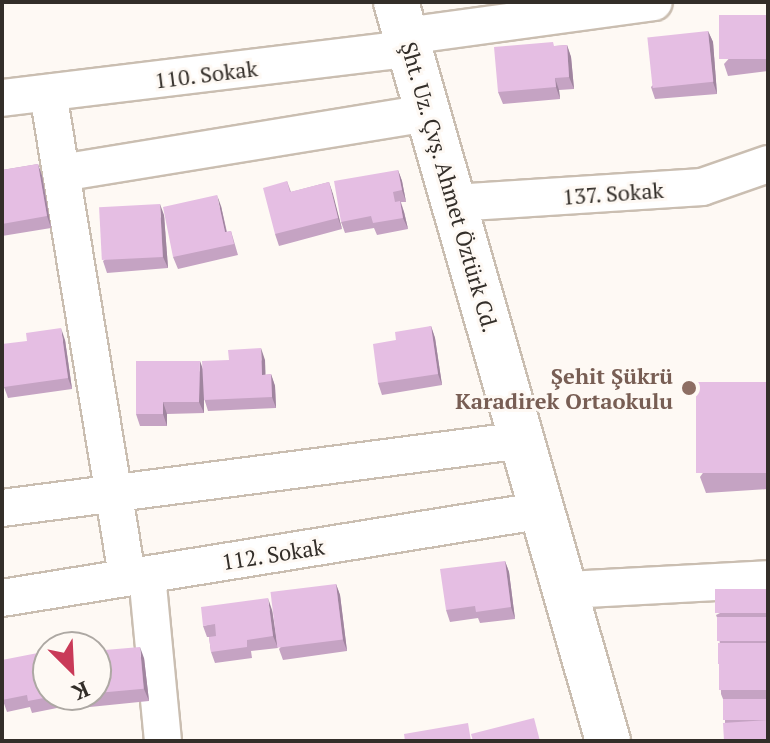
<!DOCTYPE html>
<meta charset="utf-8">
<style>
body{margin:0}
#map{position:relative;width:770px;height:743px;overflow:hidden;background:#fef9f4;font-family:"PT Serif",serif}
div>[style]{position:absolute}
.roads{filter:drop-shadow(2px 0 #cabeb1) drop-shadow(-2px 0 #cabeb1) drop-shadow(0 2px #cabeb1) drop-shadow(0 -2px #cabeb1)}
.minor>*{height:36px;margin:-18px;padding:0 18px;transform-origin:18px;border-radius:18px;background:#fff}
.tertiary>*{height:44px;margin:-22px;padding:0 22px;transform-origin:22px;border-radius:22px;background:#fff}
.wall>*{inset:0;background:#c5a3c3}
.shaded-wall>*{inset:0;background:#a0859f}
.building>*{inset:0;background:#e5bee3;transform-origin:0 0}
.dots>*{width:22px;height:22px;translate:-50% -50%;box-sizing:border-box;border:4px solid #fef9f4;border-radius:50%}
span{translate:-50% -50%;white-space:nowrap;text-align:center;line-height:1.15;-webkit-text-stroke:6px #fef9f4;paint-order:stroke}
.street-label{font-size:22px;color:#332e29}
.education-label{font-size:22px;color:#785e54;font-weight:700}
.right{translate:-100% -50%;text-align:right}
.frame{position:absolute;inset:0;border:4px solid #332e29;pointer-events:none}
.north{position:absolute;left:32px;top:631px;width:80px;height:80px;box-sizing:border-box;background:#fef9f4;border:2px solid #ada8a3;border-radius:50%;rotate:156deg;font-size:22px;font-weight:700;line-height:32px;text-align:center;color:#332e29}
.north::after{content:'';display:block;margin:auto;width:28px;height:36px;background:#c93a58;clip-path:polygon(50% 0,100% 100%,50% 72%,0 100%)}
</style>
<div id="map">
<div class="roads">
<div class="minor">
<i style="left:406px;top:36px;width:250px;rotate:-7.8deg"></i>
<i style="left:48px;top:93px;width:491px;rotate:80.7deg"></i>
<i style="left:2px;top:98px;width:410px;rotate:-6.9deg"></i>
<i style="left:61px;top:173px;width:372px;rotate:-9.3deg"></i>
<i style="left:454px;top:203px;width:249px;rotate:-3.7deg"></i>
<i style="left:702px;top:187px;width:70px;rotate:-19.2deg"></i>
<i style="left:2px;top:508px;width:525px;rotate:-7.44deg"></i>
<i style="left:147px;top:575px;width:167px;rotate:84.5deg"></i>
<i style="left:567px;top:590px;width:201px;rotate:-3.1deg"></i>
<i style="left:2px;top:598px;width:549px;rotate:-9.22deg"></i>
</div>
<div class="tertiary">
<i style="left:396px;top:2px;width:769px;rotate:73.99deg"></i>
</div>
</div>
<div class="wall">
<i style="clip-path:polygon(768px 15px,768px 71px,728px 76px,724px 64px)"></i>
<i style="clip-path:polygon(708px 31px,713px 42px,717px 94px,655px 99px,651px 87px)"></i>
<i style="clip-path:polygon(567px 45px,571px 57px,574px 89px,559px 90px,560px 99px,503px 104px,498px 92px,555px 46px)"></i>
<i style="clip-path:polygon(38px 164px,42px 176px,51px 228px,2px 236px,2px 170px)"></i>
<i style="clip-path:polygon(398px 170px,402px 181px,406px 202px,401px 202px,404px 212px,408px 229px,377px 235px,374px 228px,345px 233px,341px 222px)"></i>
<i style="clip-path:polygon(287px 181px,291px 192px,329px 182px,342px 229px,279px 246px,275px 234px)"></i>
<i style="clip-path:polygon(221px 206px,227px 232px,231px 231px,238px 255px,178px 269px,173px 257px)"></i>
<i style="clip-path:polygon(164px 215px,168px 268px,107px 273px,103px 261px)"></i>
<i style="clip-path:polygon(431px 326px,435px 338px,442px 385px,382px 395px,378px 383px,396px 340px)"></i>
<i style="clip-path:polygon(65px 340px,72px 389px,8px 398px,4px 387px)"></i>
<i style="clip-path:polygon(265px 360px,265px 375px,271px 374px,275px 386px,276px 408px,208px 411px,204px 398px,204px 413px,167px 414px,167px 426px,140px 426px,136px 414px,203px 369px)"></i>
<i style="clip-path:polygon(768px 382px,768px 489px,706px 493px,700px 477px)"></i>
<i style="clip-path:polygon(505px 561px,509px 572px,515px 619px,480px 623px,478px 618px,450px 622px,446px 610px)"></i>
<i style="clip-path:polygon(336px 584px,340px 595px,347px 651px,283px 660px,279px 649px)"></i>
<i style="clip-path:polygon(768px 589px,768px 741px,725px 723px,725px 704px,721px 694px,720px 646px,718px 620px,716px 615px)"></i>
<i style="clip-path:polygon(272px 610px,278px 648px,251px 651px,252px 658px,215px 663px,211px 652px,209px 637px,207px 637px,203px 626px)"></i>
<i style="clip-path:polygon(96px 651px,144px 658px,149px 701px,80px 708px,76px 698px,77px 704px,32px 713px,30px 707px,7px 712px,2px 698px,2px 660px,48px 695px,96px 695px)"></i>
</div>
<div class="shaded-wall">
<i style="clip-path:polygon(708px 31px,713px 42px,717px 94px,713px 82px)"></i>
<i style="clip-path:polygon(567px 45px,571px 57px,574px 89px,569px 77px)"></i>
<i style="clip-path:polygon(555px 78px,559px 90px,560px 99px,556px 87px)"></i>
<i style="clip-path:polygon(38px 164px,42px 176px,51px 228px,47px 216px)"></i>
<i style="clip-path:polygon(398px 170px,402px 181px,406px 202px,402px 190px)"></i>
<i style="clip-path:polygon(329px 182px,333px 194px,342px 229px,338px 218px)"></i>
<i style="clip-path:polygon(217px 195px,221px 206px,229px 244px,225px 232px)"></i>
<i style="clip-path:polygon(400px 201px,404px 212px,408px 229px,403px 218px)"></i>
<i style="clip-path:polygon(160px 204px,164px 215px,168px 268px,163px 257px)"></i>
<i style="clip-path:polygon(431px 326px,435px 338px,442px 385px,438px 374px)"></i>
<i style="clip-path:polygon(61px 328px,65px 340px,72px 389px,68px 378px)"></i>
<i style="clip-path:polygon(261px 348px,265px 360px,266px 387px,262px 375px)"></i>
<i style="clip-path:polygon(200px 361px,204px 372px,204px 413px,199px 402px)"></i>
<i style="clip-path:polygon(271px 374px,275px 386px,276px 408px,272px 397px)"></i>
<i style="clip-path:polygon(163px 402px,167px 414px,167px 426px,163px 414px)"></i>
<i style="clip-path:polygon(505px 561px,509px 572px,515px 619px,511px 607px)"></i>
<i style="clip-path:polygon(336px 584px,340px 595px,347px 651px,343px 640px)"></i>
<i style="clip-path:polygon(268px 598px,272px 610px,278px 648px,273px 636px)"></i>
<i style="clip-path:polygon(140px 647px,144px 658px,149px 701px,144px 689px)"></i>
</div>
<div class="building">
<i style="left:768px;top:15px;width:44px;height:49px;rotate:90deg"></i>
<i style="left:708px;top:31px;width:51px;height:61px;rotate:84deg"></i>
<i style="clip-path:polygon(553px 42px,554px 46px,567px 45px,569px 77px,555px 78px,556px 87px,498px 92px,494px 47px)"></i>
<i style="clip-path:polygon(38px 164px,47px 216px,2px 224px,2px 170px)"></i>
<i style="clip-path:polygon(398px 170px,402px 190px,393px 192px,395px 202px,400px 201px,403px 218px,373px 223px,371px 216px,341px 222px,334px 181px)"></i>
<i style="clip-path:polygon(287px 181px,290px 192px,329px 182px,338px 218px,275px 234px,263px 188px)"></i>
<i style="clip-path:polygon(217px 195px,225px 232px,231px 231px,234px 244px,173px 257px,163px 207px)"></i>
<i style="left:160px;top:204px;width:53px;height:61px;rotate:87deg"></i>
<i style="clip-path:polygon(431px 326px,438px 374px,378px 383px,373px 344px,396px 340px,395px 332px)"></i>
<i style="clip-path:polygon(61px 328px,68px 378px,4px 387px,2px 374px,2px 344px,27px 341px,26px 333px)"></i>
<i style="clip-path:polygon(261px 348px,262px 375px,271px 374px,272px 397px,204px 400px,202px 361px,229px 360px,228px 350px)"></i>
<i style="clip-path:polygon(136px 361px,200px 361px,199px 402px,163px 402px,163px 414px,136px 414px)"></i>
<i style="left:768px;top:382px;width:91px;height:72px;rotate:90deg"></i>
<i style="clip-path:polygon(505px 561px,511px 607px,476px 612px,475px 606px,446px 610px,440px 569px)"></i>
<i style="left:336px;top:584px;width:56px;height:66px;rotate:83deg"></i>
<i style="left:768px;top:589px;width:24px;height:53px;rotate:90deg"></i>
<i style="clip-path:polygon(268px 598px,273px 636px,247px 640px,247px 647px,211px 652px,209px 637px,216px 636px,215px 624px,203px 626px,201px 607px)"></i>
<i style="left:768px;top:617px;width:24px;height:51px;rotate:90deg"></i>
<i style="left:768px;top:643px;width:21px;height:50px;rotate:90deg"></i>
<i style="left:140px;top:647px;width:42px;height:44px;rotate:85deg"></i>
<i style="clip-path:polygon(48px 651px,48px 695px,60px 695px,28px 701px,27px 695px,2px 700px,2px 660px)"></i>
<i style="left:768px;top:664px;width:26px;height:49px;rotate:90deg"></i>
<i style="left:768px;top:699px;width:21px;height:45px;rotate:90deg"></i>
<i style="clip-path:polygon(534px 718px,540px 741px,473px 741px,471px 734px)"></i>
<i style="clip-path:polygon(768px 720px,768px 741px,724px 741px,723px 723px)"></i>
<i style="clip-path:polygon(468px 723px,471px 741px,405px 741px,404px 734px)"></i>
</div>
<div class="dots">
<i style="left:689px;top:388px;background:#8d6e63"></i>
</div>
<div class="street-label">
<span style="left:206px;top:74px;rotate:-7deg">110. Sokak</span>
<span style="left:450px;top:187px;rotate:74deg">Şht. Uz. Çvş. Ahmet Öztürk Cd.</span>
<span style="left:613px;top:193px;rotate:-4deg">137. Sokak</span>
<span style="left:273px;top:554px;rotate:-9deg">112. Sokak</span>
</div>
<div class="education-label">
<span class="right" style="left:673px;top:388px">Şehit Şükrü<br>Karadirek Ortaokulu</span>
</div>
<div class="frame"></div>
<div class="north">K</div>
</div>
